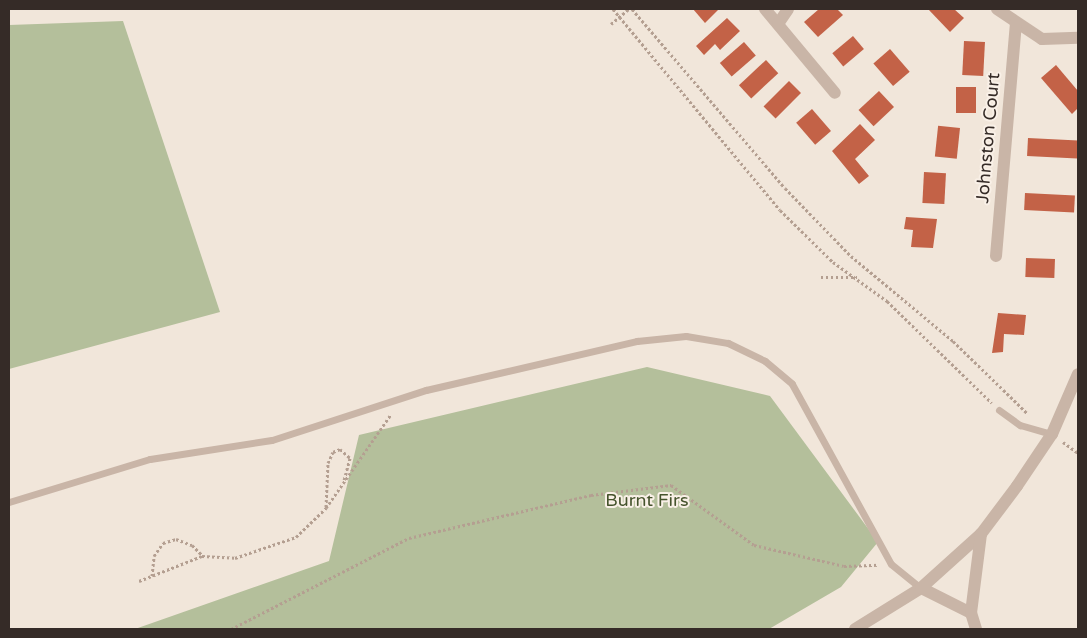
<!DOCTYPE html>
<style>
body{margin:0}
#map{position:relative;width:1087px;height:638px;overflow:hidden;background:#f1e6da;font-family:"Varela Round",sans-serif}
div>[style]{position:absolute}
.green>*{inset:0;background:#b4bf9b}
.building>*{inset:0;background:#c36247;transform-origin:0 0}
.path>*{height:3px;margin-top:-1.5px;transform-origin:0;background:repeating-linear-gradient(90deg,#b49f91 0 2.5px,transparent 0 5px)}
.service>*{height:7px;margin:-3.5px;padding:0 3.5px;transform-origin:3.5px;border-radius:3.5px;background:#c9b5a7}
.minor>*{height:12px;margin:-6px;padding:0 6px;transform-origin:6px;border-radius:6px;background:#c9b5a7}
.tertiary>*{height:12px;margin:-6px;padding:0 6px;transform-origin:6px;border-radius:6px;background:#c9b5a7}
span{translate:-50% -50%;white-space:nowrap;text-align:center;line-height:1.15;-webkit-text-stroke:4px #f9f0e7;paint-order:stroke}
.street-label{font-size:18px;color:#352b27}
.park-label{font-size:18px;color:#45532c}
.frame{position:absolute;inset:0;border:10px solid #352b27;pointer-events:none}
</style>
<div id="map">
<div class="green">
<i style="clip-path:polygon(123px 21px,220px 312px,9px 369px,9px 25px)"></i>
<i style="clip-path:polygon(647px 367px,770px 396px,878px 542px,841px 587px,769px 629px,135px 629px,329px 561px,359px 435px)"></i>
</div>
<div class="building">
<i style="clip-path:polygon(693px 9px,719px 9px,705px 23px)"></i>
<i style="clip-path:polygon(819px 9px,837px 9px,843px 15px,818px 37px,804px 22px)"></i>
<i style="clip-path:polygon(928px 9px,954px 9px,964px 18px,950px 32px)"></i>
<i style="clip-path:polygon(727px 18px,740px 31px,720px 50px,715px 44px,704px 55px,696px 46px)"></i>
<i style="left:853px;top:36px;width:17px;height:27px;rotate:50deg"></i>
<i style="left:964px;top:41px;width:21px;height:34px;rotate:3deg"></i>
<i style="left:744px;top:42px;width:18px;height:32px;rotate:49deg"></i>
<i style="left:890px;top:49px;width:30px;height:22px;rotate:49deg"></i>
<i style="left:766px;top:60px;width:18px;height:37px;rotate:47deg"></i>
<i style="clip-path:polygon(1056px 65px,1078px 91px,1078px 108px,1072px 114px,1041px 78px)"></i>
<i style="left:789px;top:81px;width:17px;height:36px;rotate:45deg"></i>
<i style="left:956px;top:87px;width:20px;height:26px"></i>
<i style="left:879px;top:91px;width:22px;height:28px;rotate:47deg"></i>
<i style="left:812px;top:109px;width:29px;height:21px;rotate:49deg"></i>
<i style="clip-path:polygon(860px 124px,875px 140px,855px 159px,869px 176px,859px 184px,832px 151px)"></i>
<i style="left:960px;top:128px;width:31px;height:22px;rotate:96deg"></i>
<i style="left:1028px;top:138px;width:50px;height:18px;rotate:3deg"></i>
<i style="left:924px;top:172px;width:22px;height:31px;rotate:3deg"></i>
<i style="left:1025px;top:193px;width:50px;height:17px;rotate:3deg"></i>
<i style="clip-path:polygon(906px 217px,937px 219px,933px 248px,911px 247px,913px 230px,904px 229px)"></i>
<i style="left:1026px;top:258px;width:29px;height:19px;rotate:2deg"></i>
<i style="clip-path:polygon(998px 313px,1026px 315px,1024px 335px,1004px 334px,1003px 352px,992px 353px)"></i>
</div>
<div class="path">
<i style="left:613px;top:9px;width:261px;rotate:50.3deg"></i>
<i style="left:780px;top:210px;width:74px;rotate:44.5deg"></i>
<i style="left:833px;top:262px;width:67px;rotate:35.8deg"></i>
<i style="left:887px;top:301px;width:146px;rotate:44.2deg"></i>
<i style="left:632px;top:9px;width:235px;rotate:49.5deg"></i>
<i style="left:785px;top:188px;width:95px;rotate:45.9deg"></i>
<i style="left:851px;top:256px;width:133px;rotate:39.8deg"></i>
<i style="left:953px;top:341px;width:103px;rotate:44.2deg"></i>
<i style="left:611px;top:24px;width:23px;rotate:-40deg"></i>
<i style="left:821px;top:277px;width:36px"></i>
<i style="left:1063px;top:442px;width:19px;rotate:36deg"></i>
<i style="left:326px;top:507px;width:44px;rotate:-87.4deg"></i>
<i style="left:328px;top:463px;width:12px;rotate:-66deg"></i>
<i style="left:333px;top:452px;width:8px;rotate:-23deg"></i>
<i style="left:340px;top:449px;width:13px;rotate:42deg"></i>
<i style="left:350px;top:458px;width:24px;rotate:105deg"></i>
<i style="left:152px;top:576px;width:20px;rotate:-84deg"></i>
<i style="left:154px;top:556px;width:16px;rotate:-55deg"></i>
<i style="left:163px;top:543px;width:14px;rotate:-17deg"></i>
<i style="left:176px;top:539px;width:17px;rotate:21deg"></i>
<i style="left:192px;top:545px;width:14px;rotate:45deg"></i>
<i style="left:139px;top:581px;width:68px;rotate:-21.6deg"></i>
<i style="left:202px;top:556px;width:33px;rotate:3deg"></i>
<i style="left:235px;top:558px;width:65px;rotate:-19deg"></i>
<i style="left:296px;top:537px;width:42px;rotate:-44deg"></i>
<i style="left:326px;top:508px;width:114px;rotate:-55.3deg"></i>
<i style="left:231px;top:629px;width:200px;rotate:-27.1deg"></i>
<i style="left:409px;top:538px;width:187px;rotate:-13.3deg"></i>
<i style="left:591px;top:495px;width:81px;rotate:-7.1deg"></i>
<i style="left:671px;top:485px;width:102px;rotate:35.9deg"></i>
<i style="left:754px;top:545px;width:92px;rotate:13.1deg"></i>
<i style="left:844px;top:566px;width:35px;rotate:-2deg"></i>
</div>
<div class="service">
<i style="left:999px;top:410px;width:26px;rotate:36deg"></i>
<i style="left:1020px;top:425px;width:33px;rotate:16deg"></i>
<i style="left:9px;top:502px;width:147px;rotate:-17deg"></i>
<i style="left:150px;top:459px;width:123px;rotate:-8.9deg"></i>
<i style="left:272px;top:440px;width:162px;rotate:-18deg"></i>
<i style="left:426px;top:390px;width:217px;rotate:-13.1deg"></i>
<i style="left:637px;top:341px;width:49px;rotate:-5.8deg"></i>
<i style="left:686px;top:336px;width:43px;rotate:9.5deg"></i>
<i style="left:728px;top:343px;width:41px;rotate:25.9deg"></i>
<i style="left:765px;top:361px;width:35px;rotate:40deg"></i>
<i style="left:792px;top:384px;width:205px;rotate:61.2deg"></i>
<i style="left:891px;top:564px;width:38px;rotate:39deg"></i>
</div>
<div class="minor">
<i style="left:765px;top:9px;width:109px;rotate:50.2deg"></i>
<i style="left:997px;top:9px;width:54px;rotate:33.7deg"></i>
<i style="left:1042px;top:39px;width:36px;rotate:-2deg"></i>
<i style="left:778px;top:24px;width:18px;rotate:-56deg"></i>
<i style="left:996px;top:256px;width:234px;rotate:-85.1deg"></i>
<i style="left:855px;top:629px;width:78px;rotate:-31.8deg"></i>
</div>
<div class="tertiary">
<i style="left:971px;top:613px;width:56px;rotate:-153.4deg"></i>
<i style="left:921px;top:588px;width:81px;rotate:-42deg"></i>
<i style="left:981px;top:534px;width:60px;rotate:-53.1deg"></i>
<i style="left:1017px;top:486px;width:63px;rotate:-56.1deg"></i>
<i style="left:1052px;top:434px;width:65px;rotate:-66.6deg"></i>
<i style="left:976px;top:629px;width:17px;rotate:-107deg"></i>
<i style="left:971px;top:613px;width:80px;rotate:-82.8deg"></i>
</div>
<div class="street-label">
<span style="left:988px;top:138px;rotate:-85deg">Johnston Court</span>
</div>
<div class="park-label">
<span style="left:647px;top:500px">Burnt Firs</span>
</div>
<div class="frame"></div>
</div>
